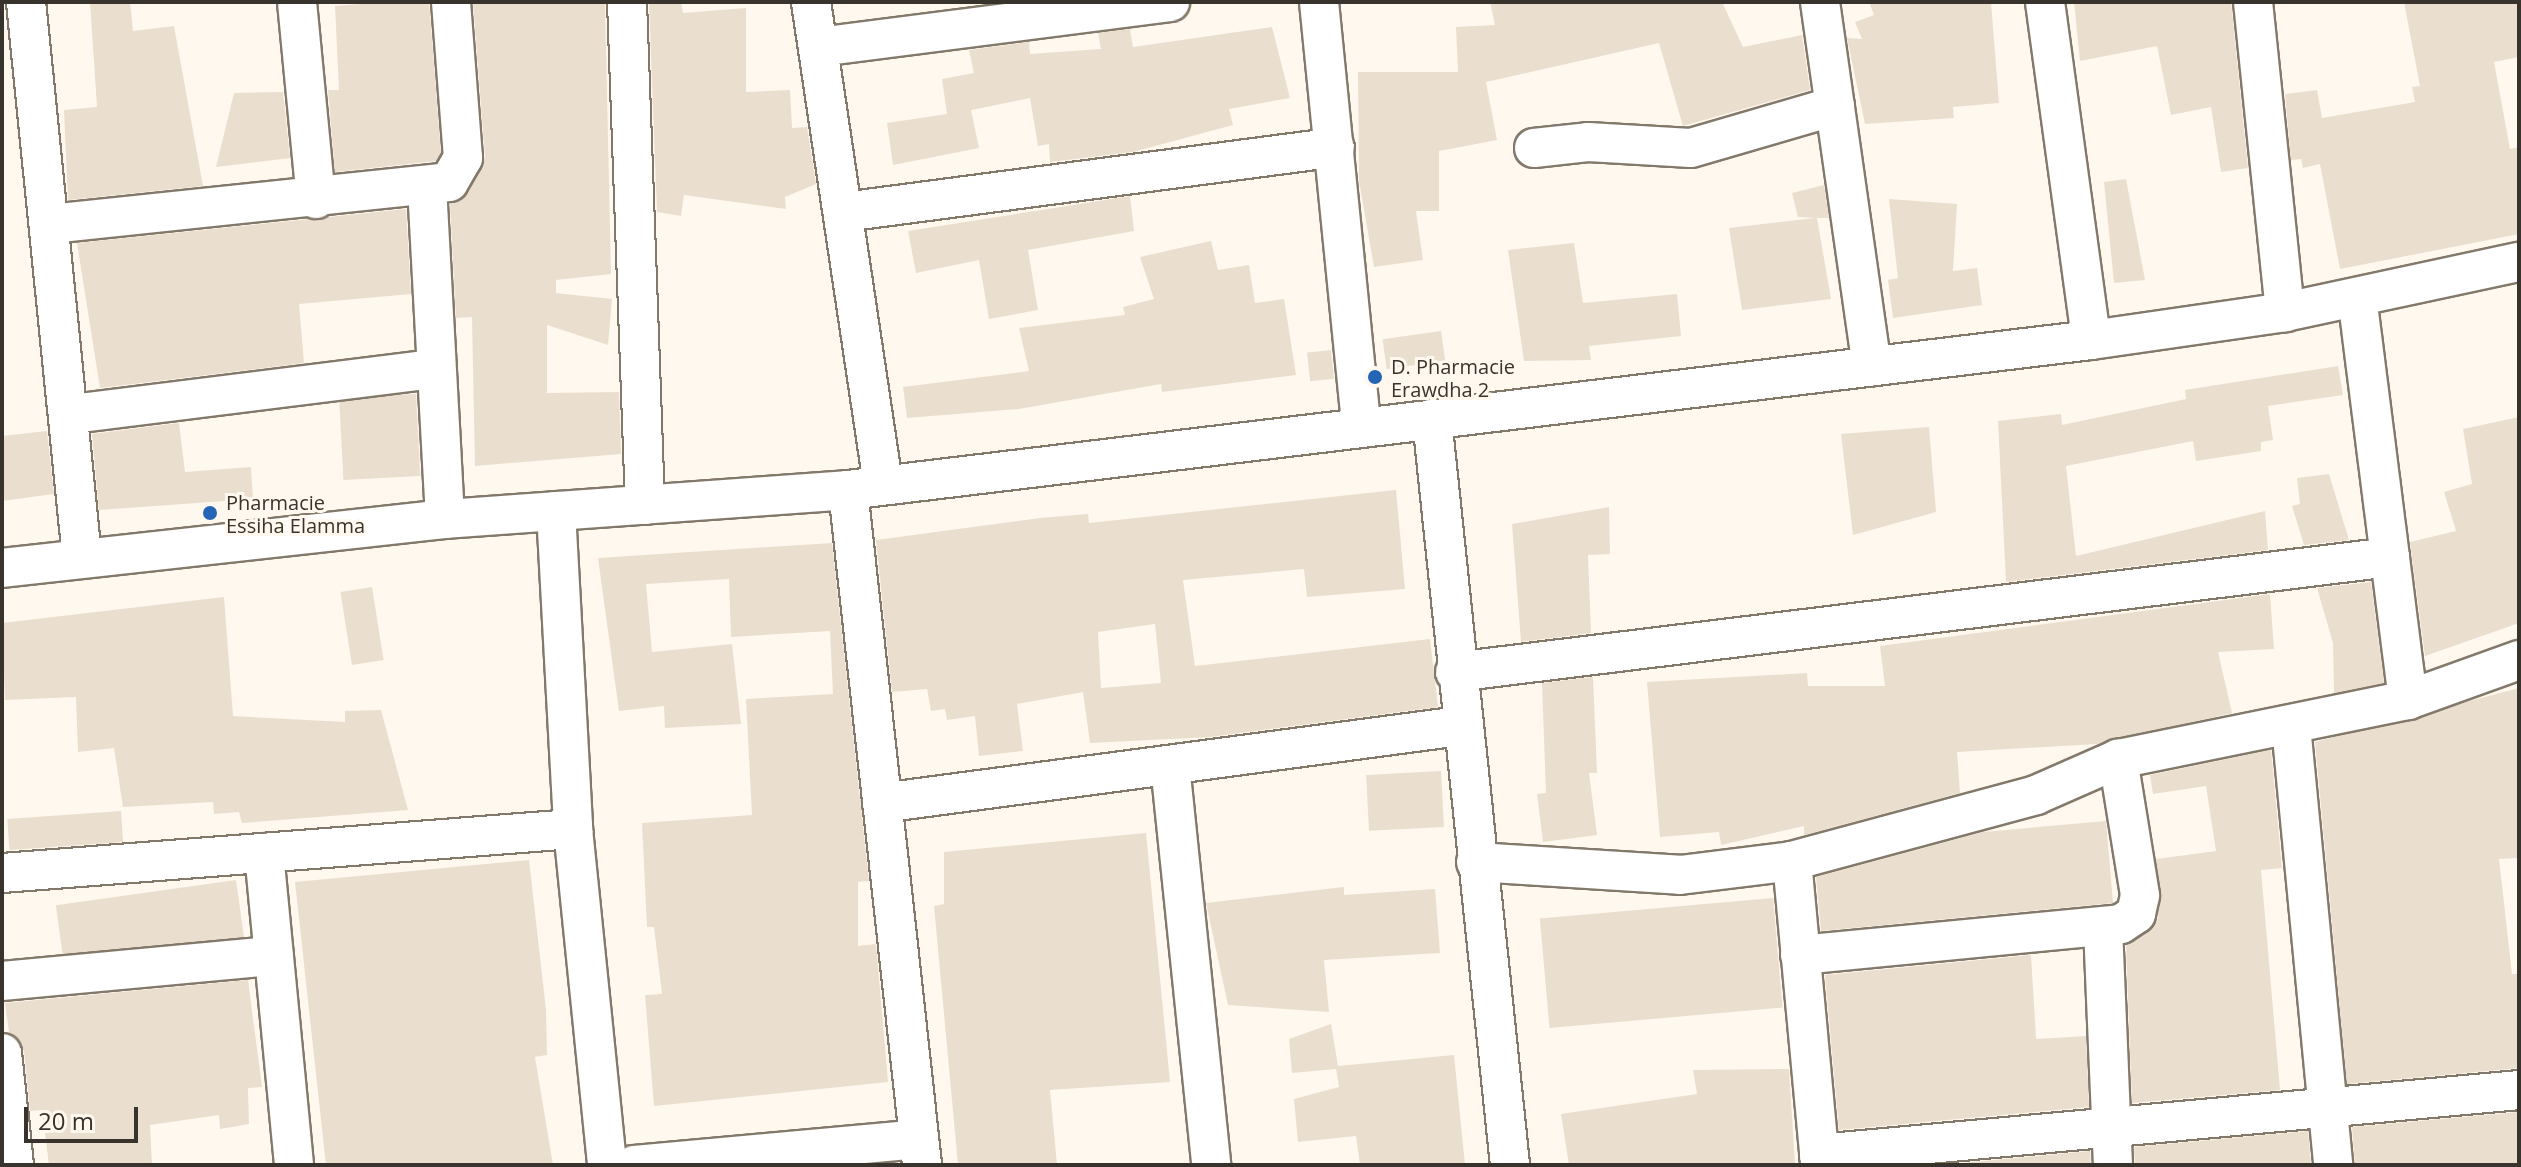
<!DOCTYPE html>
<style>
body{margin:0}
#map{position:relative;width:2521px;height:1167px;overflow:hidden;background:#fff8ee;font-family:"Open Sans",sans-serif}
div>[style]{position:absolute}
.building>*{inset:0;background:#eadfcf;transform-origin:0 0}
.roads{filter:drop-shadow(2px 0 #83796b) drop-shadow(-2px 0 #83796b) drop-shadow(0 2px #83796b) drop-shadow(0 -2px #83796b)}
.minor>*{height:38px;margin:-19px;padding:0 19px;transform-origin:19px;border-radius:19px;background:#fff}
.dots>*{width:22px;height:22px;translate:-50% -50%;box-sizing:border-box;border:4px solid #fff8ee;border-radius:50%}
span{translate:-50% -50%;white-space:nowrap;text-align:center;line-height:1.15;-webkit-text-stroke:6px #fff8ee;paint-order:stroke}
.poi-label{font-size:20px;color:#38342d}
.left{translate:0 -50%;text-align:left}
.frame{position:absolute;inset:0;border:4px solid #38342d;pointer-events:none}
.scale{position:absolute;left:24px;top:1107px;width:114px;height:36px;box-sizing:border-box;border:4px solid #38342d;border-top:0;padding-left:10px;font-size:24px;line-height:28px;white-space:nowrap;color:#38342d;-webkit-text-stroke:6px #fff8ee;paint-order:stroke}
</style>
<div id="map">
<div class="building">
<i style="clip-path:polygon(90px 2px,130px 2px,133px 31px,174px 26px,203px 186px,68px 200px,64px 110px,97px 107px)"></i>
<i style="clip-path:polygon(386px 2px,429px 2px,441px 153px,436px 161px,335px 172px,328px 90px,339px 90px,335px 6px)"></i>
<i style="clip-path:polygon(473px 2px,605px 2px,611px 274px,556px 280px,556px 293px,612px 299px,608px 345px,547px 325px,547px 393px,619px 392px,621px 454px,475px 466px,472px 317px,456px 318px,450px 204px,468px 193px,485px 157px)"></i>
<i style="clip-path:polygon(649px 2px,681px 2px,683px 13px,746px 8px,746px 92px,790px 90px,792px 128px,807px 127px,816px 184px,785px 197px,786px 209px,684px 195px,681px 216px,657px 212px)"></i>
<i style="clip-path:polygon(1490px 2px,1722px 2px,1743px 47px,1802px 35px,1810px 90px,1683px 126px,1659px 43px,1486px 82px,1497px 140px,1439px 151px,1439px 211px,1416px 211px,1423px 260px,1374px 267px,1359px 181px,1358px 72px,1458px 72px,1456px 27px,1495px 25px)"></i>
<i style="clip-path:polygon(1869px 2px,1991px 2px,1999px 103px,1953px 107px,1954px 118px,1865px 124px,1847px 38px,1862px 39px,1855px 22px,1874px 15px)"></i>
<i style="clip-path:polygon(2074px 2px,2231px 2px,2248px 168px,2221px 172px,2211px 107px,2171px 115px,2157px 46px,2080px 61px)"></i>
<i style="clip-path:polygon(2404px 2px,2519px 2px,2519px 57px,2494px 62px,2510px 149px,2519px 147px,2519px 234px,2340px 269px,2320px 164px,2303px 168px,2301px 159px,2291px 160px,2285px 94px,2317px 90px,2322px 118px,2415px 102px,2412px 87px,2420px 86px)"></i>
<i style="clip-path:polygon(1272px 27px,1290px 98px,1229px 109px,1233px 125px,1133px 152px,1050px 162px,1049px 144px,1038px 146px,1030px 98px,962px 112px,971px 110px,979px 148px,893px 165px,887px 123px,947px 114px,942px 79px,974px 73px,969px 50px,1029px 42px,1030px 54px,1101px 49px,1098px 33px,1130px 29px,1133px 47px)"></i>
<i style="clip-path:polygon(283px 92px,290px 158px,216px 167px,234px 93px)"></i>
<i style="clip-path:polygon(2126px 179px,2145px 280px,2114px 283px,2104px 182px)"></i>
<i style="clip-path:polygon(1824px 185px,1829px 218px,1817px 218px,1831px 299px,1742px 310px,1729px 228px,1815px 218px,1798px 217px,1792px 193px)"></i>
<i style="clip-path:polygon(1130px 196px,1134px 231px,1028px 250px,1038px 310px,989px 319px,979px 260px,916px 273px,908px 231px)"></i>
<i style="clip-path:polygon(1889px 199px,1957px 204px,1953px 271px,1977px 268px,1982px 305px,1893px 318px,1888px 280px,1898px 278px)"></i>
<i style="clip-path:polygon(406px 209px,411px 294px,299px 304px,304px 363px,100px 388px,77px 243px)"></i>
<i style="clip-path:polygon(1211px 241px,1218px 270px,1249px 265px,1255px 303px,1284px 299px,1296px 375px,1162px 392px,1161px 384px,1019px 409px,907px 418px,903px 387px,1029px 371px,1019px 328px,1125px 315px,1123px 307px,1154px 299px,1140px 257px)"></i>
<i style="clip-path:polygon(1574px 243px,1583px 303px,1677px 294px,1681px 336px,1589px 346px,1591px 360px,1524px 361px,1508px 250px)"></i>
<i style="left:1441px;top:331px;width:30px;height:59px;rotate:82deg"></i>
<i style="left:1331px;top:350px;width:29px;height:24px;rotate:84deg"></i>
<i style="clip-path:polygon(2338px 366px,2343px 395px,2268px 406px,2273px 440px,2261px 442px,2261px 451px,2196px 461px,2193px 441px,2066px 466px,2076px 556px,2265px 511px,2268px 550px,2006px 582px,1998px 421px,2061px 414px,2062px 425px,2186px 399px,2185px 390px)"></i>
<i style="left:416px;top:394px;width:82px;height:77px;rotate:87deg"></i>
<i style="clip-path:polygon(2519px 417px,2519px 623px,2425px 656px,2410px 542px,2456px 531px,2444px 492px,2472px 484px,2463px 429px)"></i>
<i style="clip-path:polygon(179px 423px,185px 472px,251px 467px,253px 499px,99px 510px,92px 434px)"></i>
<i style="clip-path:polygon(1929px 427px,1936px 512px,1853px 535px,1841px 434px)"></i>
<i style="clip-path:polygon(47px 431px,54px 494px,2px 501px,2px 436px)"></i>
<i style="clip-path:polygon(2329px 474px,2349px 540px,2304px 545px,2292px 506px,2300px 504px,2297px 478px)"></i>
<i style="clip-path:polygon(evenodd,1396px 490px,1405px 589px,1307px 597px,1304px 569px,1183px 580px,1195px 666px,1430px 639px,1438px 707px,1210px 737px,1090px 743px,1083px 692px,1017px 704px,1023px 751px,979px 756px,975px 716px,947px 720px,945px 709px,931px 711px,927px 689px,892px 692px,876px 540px,1040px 518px,1088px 514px,1089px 523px,1396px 490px,1155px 624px,1161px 683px,1101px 688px,1098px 632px,1155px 624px)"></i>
<i style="clip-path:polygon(1609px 507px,1610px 554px,1588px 555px,1591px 633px,1521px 642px,1512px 524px)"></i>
<i style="clip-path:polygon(832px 543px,869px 881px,858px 882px,858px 946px,876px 944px,888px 1082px,654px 1106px,645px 995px,662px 994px,654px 927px,647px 927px,642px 823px,752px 815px,746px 699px,833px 694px,830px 631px,731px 637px,729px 579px,646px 584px,652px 652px,732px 644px,741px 724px,665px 728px,664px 706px,619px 711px,598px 558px)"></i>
<i style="clip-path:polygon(2371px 582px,2384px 683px,2334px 693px,2333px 643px,2317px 588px)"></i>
<i style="left:372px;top:587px;width:74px;height:32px;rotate:81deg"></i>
<i style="clip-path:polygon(2270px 594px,2274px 649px,2218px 652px,2232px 713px,2097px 744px,1957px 752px,1960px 793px,1804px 835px,1804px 826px,1721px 845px,1719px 832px,1660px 837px,1647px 682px,1807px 673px,1808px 686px,1885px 686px,1880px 646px)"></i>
<i style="clip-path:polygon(224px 597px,233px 716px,345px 722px,345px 711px,381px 710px,408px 810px,242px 823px,239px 812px,214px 814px,213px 802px,123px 807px,114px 748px,78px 752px,76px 697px,5px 700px,2px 623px)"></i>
<i style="clip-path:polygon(1593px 677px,1597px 773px,1589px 773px,1597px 835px,1543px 842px,1537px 794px,1546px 793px,1542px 683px)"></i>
<i style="clip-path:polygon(2519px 688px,2519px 858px,2499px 859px,2512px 974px,2519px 974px,2519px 1068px,2347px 1084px,2315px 742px)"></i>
<i style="clip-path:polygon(2271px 750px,2282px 868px,2261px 870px,2280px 1090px,2132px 1103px,2126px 945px,2158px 919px,2156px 859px,2216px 851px,2206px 786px,2153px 794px,2150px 775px)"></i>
<i style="left:1441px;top:771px;width:56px;height:75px;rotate:87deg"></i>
<i style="left:121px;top:811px;width:31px;height:114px;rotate:86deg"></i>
<i style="clip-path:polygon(2106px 821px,2113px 903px,1821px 931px,1816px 877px,1983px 832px)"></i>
<i style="clip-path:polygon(1146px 833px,1170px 1082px,1050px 1090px,1057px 1165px,958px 1165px,934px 906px,944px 904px,944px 852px)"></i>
<i style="clip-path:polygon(529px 860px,546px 1010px,547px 1055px,535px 1057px,553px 1165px,326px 1165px,295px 882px)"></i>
<i style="left:236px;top:880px;width:58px;height:182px;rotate:82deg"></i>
<i style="clip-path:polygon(1344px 887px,1344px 895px,1435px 889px,1440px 953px,1324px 960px,1329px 1012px,1228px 1005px,1206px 903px)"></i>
<i style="left:1773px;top:898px;width:110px;height:234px;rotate:85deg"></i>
<i style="clip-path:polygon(2031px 955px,2036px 1039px,2086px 1036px,2089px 1107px,1839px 1130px,1825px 975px)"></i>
<i style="clip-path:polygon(248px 980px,262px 1087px,248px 1088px,249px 1124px,220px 1129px,219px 1115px,150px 1125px,152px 1165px,49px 1165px,42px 1110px,30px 1111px,24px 1051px,9px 1032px,5px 1003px)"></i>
<i style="clip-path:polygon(1331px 1024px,1338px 1066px,1454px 1055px,1465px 1165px,1360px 1165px,1356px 1136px,1298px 1142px,1294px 1099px,1339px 1087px,1336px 1069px,1292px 1073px,1289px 1039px)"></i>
<i style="clip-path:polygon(1789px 1069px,1795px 1165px,1569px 1165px,1561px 1114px,1697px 1094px,1693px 1070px)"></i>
<i style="clip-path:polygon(2519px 1112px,2519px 1165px,2355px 1165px,2352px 1127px)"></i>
<i style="clip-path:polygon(2308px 1131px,2311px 1165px,2135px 1165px,2134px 1147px)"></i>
<i style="clip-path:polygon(2090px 1151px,2091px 1165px,1940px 1165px)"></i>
</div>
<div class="roads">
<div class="minor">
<i style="left:26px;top:2px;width:558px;rotate:84.24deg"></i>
<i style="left:297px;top:2px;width:198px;rotate:84.5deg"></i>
<i style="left:627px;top:2px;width:503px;rotate:87.95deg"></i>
<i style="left:811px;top:2px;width:489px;rotate:81.5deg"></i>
<i style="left:1319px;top:2px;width:426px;rotate:84.3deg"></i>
<i style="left:1820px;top:2px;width:368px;rotate:81.9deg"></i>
<i style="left:2045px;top:2px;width:341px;rotate:82.2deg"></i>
<i style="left:2253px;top:2px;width:312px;rotate:84.1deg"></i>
<i style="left:819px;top:47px;width:354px;rotate:-7.3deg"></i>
<i style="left:1534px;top:148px;width:54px;rotate:-6.3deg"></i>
<i style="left:1588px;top:142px;width:103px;rotate:3.3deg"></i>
<i style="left:1691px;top:148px;width:150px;rotate:-16.3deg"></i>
<i style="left:427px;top:186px;width:333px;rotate:86.9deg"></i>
<i style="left:844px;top:212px;width:495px;rotate:-7.5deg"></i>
<i style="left:50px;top:224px;width:401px;rotate:-6deg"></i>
<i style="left:449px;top:182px;width:28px;rotate:-60deg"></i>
<i style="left:463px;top:158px;width:156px;rotate:-94.4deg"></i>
<i style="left:72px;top:414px;width:366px;rotate:-7.1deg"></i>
<i style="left:1432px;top:419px;width:750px;rotate:84.03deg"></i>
<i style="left:848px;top:490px;width:679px;rotate:83.74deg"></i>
<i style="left:556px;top:511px;width:318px;rotate:86.9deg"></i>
<i style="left:573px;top:829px;width:338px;rotate:84.2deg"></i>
<i style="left:2px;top:568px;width:446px;rotate:-6.3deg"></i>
<i style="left:445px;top:519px;width:404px;rotate:-4.1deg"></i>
<i style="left:848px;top:490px;width:1252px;rotate:-6.88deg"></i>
<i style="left:2091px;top:340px;width:196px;rotate:-8.2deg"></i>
<i style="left:2285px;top:312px;width:239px;rotate:-12.1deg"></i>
<i style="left:1455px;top:672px;width:942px;rotate:-7.01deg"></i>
<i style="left:2408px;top:700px;width:118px;rotate:-19.8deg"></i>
<i style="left:2291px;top:726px;width:441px;rotate:84.5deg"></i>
<i style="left:1170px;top:765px;width:402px;rotate:84.1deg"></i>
<i style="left:882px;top:803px;width:583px;rotate:-7.59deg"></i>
<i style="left:264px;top:853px;width:313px;rotate:84.5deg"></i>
<i style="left:1792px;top:861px;width:305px;rotate:84.7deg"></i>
<i style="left:1476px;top:862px;width:204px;rotate:3.6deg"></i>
<i style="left:1680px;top:875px;width:113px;rotate:-7.1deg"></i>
<i style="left:1792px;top:861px;width:253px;rotate:-15.1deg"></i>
<i style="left:2036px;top:795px;width:90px;rotate:-23.7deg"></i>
<i style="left:2118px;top:759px;width:296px;rotate:-11.5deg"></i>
<i style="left:2408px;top:700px;width:405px;rotate:-97.2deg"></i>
<i style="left:2px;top:873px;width:573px;rotate:-4.41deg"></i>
<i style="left:2103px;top:927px;width:238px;rotate:87.6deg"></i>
<i style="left:1800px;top:955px;width:322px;rotate:-5.5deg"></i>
<i style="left:2121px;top:924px;width:18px;rotate:-34deg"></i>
<i style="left:2136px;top:914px;width:19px;rotate:-78deg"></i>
<i style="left:2140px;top:895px;width:138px;rotate:-99.2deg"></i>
<i style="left:2px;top:981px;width:273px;rotate:-5.3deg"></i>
<i style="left:2px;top:1053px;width:113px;rotate:83.9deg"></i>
<i style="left:1819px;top:1154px;width:703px;rotate:-5.22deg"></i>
<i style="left:634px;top:1165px;width:286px;rotate:-5.2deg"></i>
</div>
</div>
<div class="dots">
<i style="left:1375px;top:377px;background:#2565b6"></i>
<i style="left:210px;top:513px;background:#2565b6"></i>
</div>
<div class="poi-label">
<span class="left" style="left:1391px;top:378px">D. Pharmacie<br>Erawdha 2</span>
<span class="left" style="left:226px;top:514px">Pharmacie<br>Essiha Elamma</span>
</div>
<div class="frame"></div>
<div class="scale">20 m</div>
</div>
